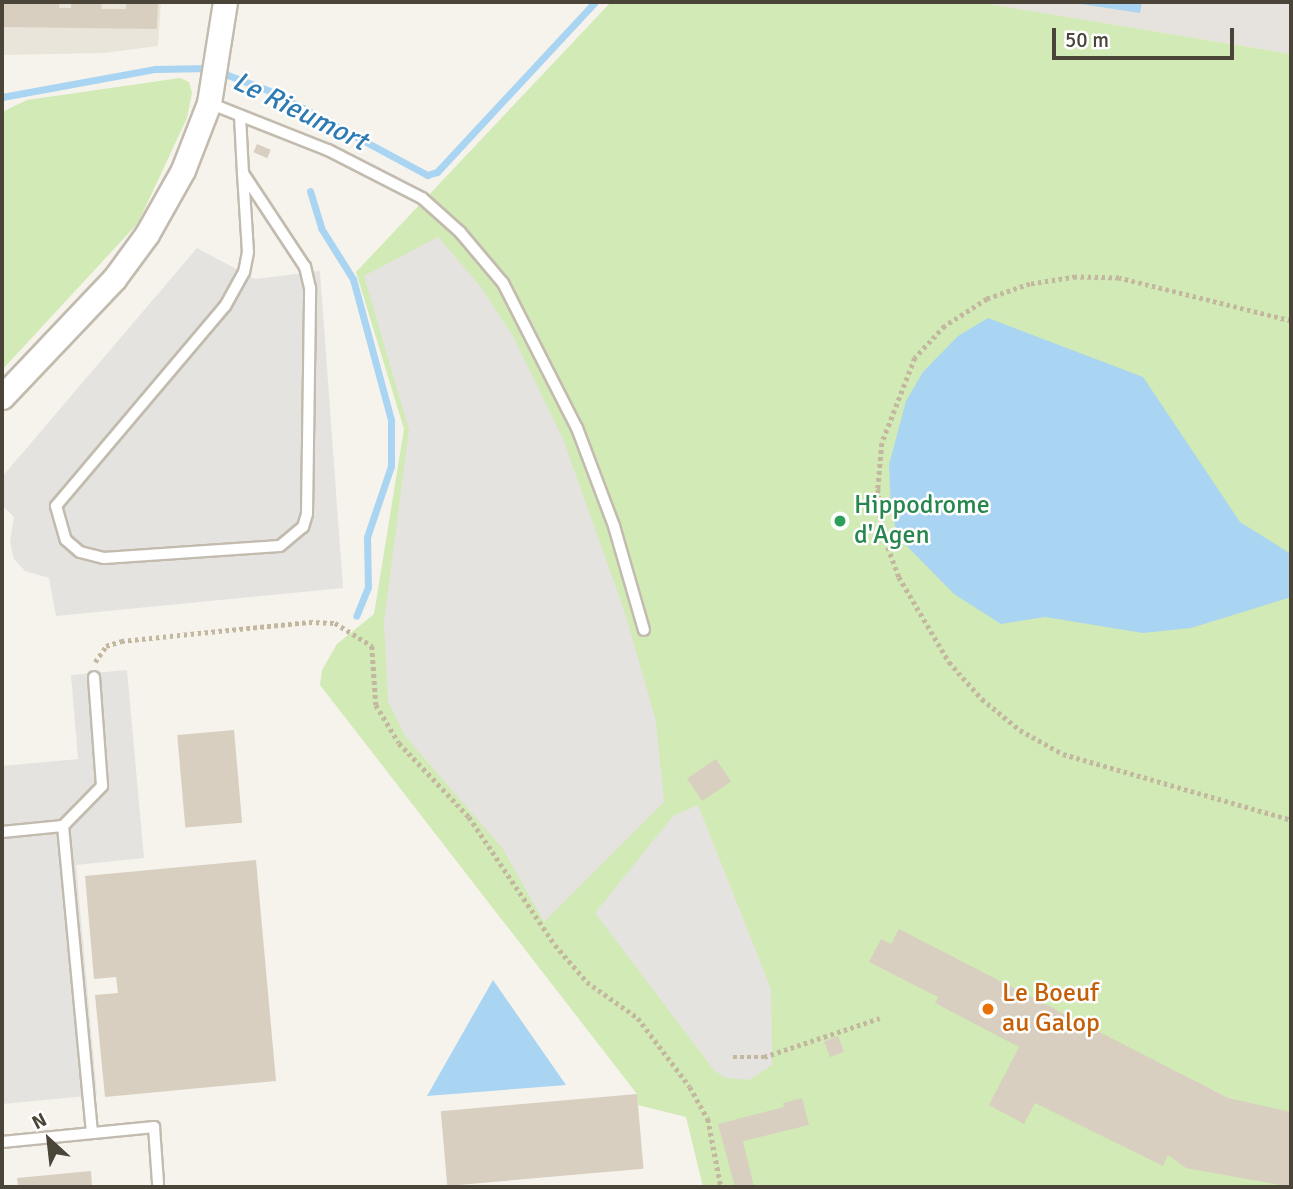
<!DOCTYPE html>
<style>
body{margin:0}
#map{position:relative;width:1293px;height:1189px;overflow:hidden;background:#f6f3ec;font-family:Signika,sans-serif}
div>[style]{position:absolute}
.residential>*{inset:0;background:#eae5da}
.industrial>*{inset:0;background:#e6e2dd}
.green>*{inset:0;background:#d2eab5}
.parking>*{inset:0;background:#e5e3e0}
.water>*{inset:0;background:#a9d4f2}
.stream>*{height:7px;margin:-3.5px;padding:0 3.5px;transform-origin:3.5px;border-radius:3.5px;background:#a9d4f2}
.building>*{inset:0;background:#d8cfc1;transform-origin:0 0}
.path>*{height:4.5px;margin-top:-2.25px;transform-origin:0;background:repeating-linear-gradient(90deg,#c4b79f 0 3.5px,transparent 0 7px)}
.roads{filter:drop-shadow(2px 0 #c2bbae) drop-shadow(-2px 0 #c2bbae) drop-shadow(0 2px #c2bbae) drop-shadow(0 -2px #c2bbae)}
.service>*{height:10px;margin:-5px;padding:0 5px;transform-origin:5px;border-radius:5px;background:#fff}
.minor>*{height:23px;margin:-11.5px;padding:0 11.5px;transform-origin:11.5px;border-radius:11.5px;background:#fff}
.dots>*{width:19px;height:19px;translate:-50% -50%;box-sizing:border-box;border:4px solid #fff;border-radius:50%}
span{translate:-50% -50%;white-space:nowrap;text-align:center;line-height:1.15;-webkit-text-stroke:5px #fff;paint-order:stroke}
.leisure-label{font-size:26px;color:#27864d}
.left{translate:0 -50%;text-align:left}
.food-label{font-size:26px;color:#c56008}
.water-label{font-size:28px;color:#2e7ab2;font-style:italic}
.frame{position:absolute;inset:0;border:4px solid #4b4439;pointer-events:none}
.north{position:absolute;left:14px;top:1105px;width:70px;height:70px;-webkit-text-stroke:5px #fff;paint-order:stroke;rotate:333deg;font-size:19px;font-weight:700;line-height:28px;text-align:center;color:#4b4439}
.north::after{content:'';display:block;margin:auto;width:24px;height:32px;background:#4b4439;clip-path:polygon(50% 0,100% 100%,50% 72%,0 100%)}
.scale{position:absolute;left:1052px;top:28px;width:182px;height:32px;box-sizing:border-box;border:4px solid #4b4439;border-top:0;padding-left:9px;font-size:21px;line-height:24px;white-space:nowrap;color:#4b4439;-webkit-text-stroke:5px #fff;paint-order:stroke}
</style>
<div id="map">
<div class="residential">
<i style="clip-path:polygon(2px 2px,161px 2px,158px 46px,104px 53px,2px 55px)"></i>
</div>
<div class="industrial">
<i style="clip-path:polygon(977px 2px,1291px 2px,1291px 54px)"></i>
</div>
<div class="green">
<i style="clip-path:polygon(611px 2px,977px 2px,1291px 54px,1291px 1187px,703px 1187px,686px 1117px,638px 1105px,637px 1094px,320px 685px,322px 670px,337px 644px,374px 614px,404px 429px,356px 272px)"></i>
<i style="clip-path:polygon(180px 78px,189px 82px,192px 93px,187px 118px,138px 223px,2px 370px,2px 112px,27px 100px)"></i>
</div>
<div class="parking">
<i style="clip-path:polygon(438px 237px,480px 286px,513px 336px,563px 439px,625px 613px,656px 721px,664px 802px,544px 922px,503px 849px,405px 736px,388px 701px,384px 622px,409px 430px,364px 276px)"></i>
<i style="clip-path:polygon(197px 248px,255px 279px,320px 271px,343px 588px,56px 616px,49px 578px,25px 571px,14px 559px,10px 542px,14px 517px,2px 505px,2px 477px)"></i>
<i style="clip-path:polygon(127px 670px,144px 858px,76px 865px,97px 1095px,2px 1104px,2px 766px,78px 759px,71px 675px)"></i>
<i style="clip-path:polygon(698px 805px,771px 989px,772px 1065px,749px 1080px,726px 1078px,714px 1070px,595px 913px,673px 816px)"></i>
</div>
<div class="water">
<i style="clip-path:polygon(1068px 2px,1142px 2px,1140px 13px)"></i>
<i style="clip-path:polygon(988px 318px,1143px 377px,1240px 522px,1291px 554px,1291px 597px,1191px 628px,1143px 633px,1045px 617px,1001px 624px,954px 594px,898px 537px,891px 511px,889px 465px,906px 401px,923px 372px,958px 336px)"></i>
<i style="clip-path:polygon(493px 980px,566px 1085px,427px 1096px)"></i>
</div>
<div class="stream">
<i style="left:2px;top:97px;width:156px;rotate:-10.4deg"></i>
<i style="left:155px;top:69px;width:54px;rotate:-1.1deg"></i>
<i style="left:209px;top:68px;width:71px;rotate:20.7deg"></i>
<i style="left:275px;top:93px;width:173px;rotate:28.3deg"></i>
<i style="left:427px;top:175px;width:10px;rotate:-17deg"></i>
<i style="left:437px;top:172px;width:232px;rotate:-47.1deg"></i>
<i style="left:310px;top:191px;width:39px;rotate:73deg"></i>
<i style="left:321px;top:228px;width:60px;rotate:57.9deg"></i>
<i style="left:353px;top:279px;width:146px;rotate:74.9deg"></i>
<i style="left:391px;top:420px;width:46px;rotate:90deg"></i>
<i style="left:391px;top:466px;width:75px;rotate:108.7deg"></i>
<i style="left:367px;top:537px;width:50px;rotate:88.9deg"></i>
<i style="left:368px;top:587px;width:31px;rotate:112deg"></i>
</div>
<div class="building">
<i style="clip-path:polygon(2px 2px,60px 2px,59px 8px,71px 8px,71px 2px,102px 2px,101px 9px,126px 9px,126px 2px,158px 2px,157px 29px,2px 27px)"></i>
<i style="left:257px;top:144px;width:15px;height:9px;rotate:23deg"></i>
<i style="left:234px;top:730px;width:93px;height:57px;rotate:85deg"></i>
<i style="left:716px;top:759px;width:27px;height:35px;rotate:56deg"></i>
<i style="clip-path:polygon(256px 860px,276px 1081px,105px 1097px,95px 995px,118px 993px,116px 977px,94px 979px,85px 876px)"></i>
<i style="clip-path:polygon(899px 929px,1228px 1098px,1291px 1112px,1291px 1187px,1186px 1168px,1168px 1155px,1163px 1166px,1035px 1103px,1024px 1124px,989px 1105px,1019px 1047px,935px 1003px,938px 997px,869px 962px,881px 939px,891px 944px)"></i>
<i style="left:838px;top:1036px;width:17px;height:15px;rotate:69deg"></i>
<i style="left:637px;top:1094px;width:75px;height:197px;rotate:85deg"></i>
<i style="clip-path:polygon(802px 1098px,809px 1125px,743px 1141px,754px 1187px,735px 1187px,718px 1124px,784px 1107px,783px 1103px)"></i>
<i style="clip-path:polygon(91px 1171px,92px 1187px,18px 1187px,17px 1178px)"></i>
</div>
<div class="path">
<i style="left:1291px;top:321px;width:177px;rotate:-166deg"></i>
<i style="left:1119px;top:278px;width:43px;rotate:-178.7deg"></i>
<i style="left:1076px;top:277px;width:47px;rotate:171.3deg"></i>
<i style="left:1030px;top:284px;width:46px;rotate:160.8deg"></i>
<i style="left:987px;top:299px;width:50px;rotate:147.3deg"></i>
<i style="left:945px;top:326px;width:44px;rotate:133.2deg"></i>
<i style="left:915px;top:358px;width:91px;rotate:111.2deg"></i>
<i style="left:882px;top:443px;width:46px;rotate:95deg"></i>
<i style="left:878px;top:489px;width:45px;rotate:83.7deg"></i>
<i style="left:883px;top:534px;width:46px;rotate:69.6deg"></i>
<i style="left:899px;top:577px;width:99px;rotate:59.5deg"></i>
<i style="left:949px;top:662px;width:50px;rotate:48.3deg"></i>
<i style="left:982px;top:699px;width:49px;rotate:39.2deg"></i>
<i style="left:1020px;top:730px;width:49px;rotate:29.2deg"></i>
<i style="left:1063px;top:754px;width:237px;rotate:16.1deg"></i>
<i style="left:95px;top:662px;width:19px;rotate:-55deg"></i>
<i style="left:106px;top:646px;width:16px;rotate:-18deg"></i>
<i style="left:121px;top:641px;width:189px;rotate:-5.8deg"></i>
<i style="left:309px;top:622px;width:26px;rotate:2deg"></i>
<i style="left:335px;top:623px;width:44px;rotate:31.9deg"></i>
<i style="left:372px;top:646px;width:59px;rotate:86.1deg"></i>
<i style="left:376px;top:705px;width:44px;rotate:58.8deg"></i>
<i style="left:399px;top:743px;width:102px;rotate:46.6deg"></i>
<i style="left:469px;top:817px;width:154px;rotate:56.1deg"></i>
<i style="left:555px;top:945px;width:49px;rotate:49.1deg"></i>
<i style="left:587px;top:982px;width:62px;rotate:35.2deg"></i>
<i style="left:638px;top:1018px;width:86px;rotate:53deg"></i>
<i style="left:690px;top:1087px;width:37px;rotate:61deg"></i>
<i style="left:708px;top:1119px;width:69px;rotate:79.2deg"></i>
<i style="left:733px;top:1057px;width:31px"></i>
<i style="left:764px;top:1057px;width:122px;rotate:-18.6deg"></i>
</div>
<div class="roads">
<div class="service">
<i style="left:209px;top:103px;width:128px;rotate:21.6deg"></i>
<i style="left:328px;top:150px;width:106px;rotate:27.1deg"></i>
<i style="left:422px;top:198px;width:51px;rotate:41.8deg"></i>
<i style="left:460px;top:232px;width:67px;rotate:49.9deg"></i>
<i style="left:503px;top:283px;width:163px;rotate:63deg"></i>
<i style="left:577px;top:428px;width:105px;rotate:69.3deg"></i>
<i style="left:614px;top:526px;width:108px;rotate:73.9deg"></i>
<i style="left:240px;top:116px;width:57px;rotate:87deg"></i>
<i style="left:243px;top:173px;width:79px;rotate:86.4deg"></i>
<i style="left:248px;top:252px;width:20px;rotate:101deg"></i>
<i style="left:244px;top:272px;width:39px;rotate:119deg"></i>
<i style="left:225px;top:306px;width:262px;rotate:130.2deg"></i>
<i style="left:56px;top:506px;width:35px;rotate:74deg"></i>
<i style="left:66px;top:540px;width:18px;rotate:41deg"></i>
<i style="left:80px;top:552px;width:25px;rotate:14deg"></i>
<i style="left:104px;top:558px;width:176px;rotate:-3.9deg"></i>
<i style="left:280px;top:546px;width:30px;rotate:-40deg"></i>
<i style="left:303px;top:527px;width:14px;rotate:-73deg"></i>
<i style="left:307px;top:514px;width:226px;rotate:-89.2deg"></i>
<i style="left:310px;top:288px;width:22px;rotate:-103deg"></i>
<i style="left:305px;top:267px;width:113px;rotate:-123.4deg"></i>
<i style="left:63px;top:826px;width:308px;rotate:84.6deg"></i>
<i style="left:2px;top:832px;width:61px;rotate:-5.6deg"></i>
<i style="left:63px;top:826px;width:56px;rotate:-45.7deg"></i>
<i style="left:102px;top:786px;width:109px;rotate:-94.2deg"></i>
<i style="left:2px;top:1142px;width:153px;rotate:-5.6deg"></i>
<i style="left:154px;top:1127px;width:56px;rotate:85.9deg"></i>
</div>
<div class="minor">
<i style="left:2px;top:397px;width:163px;rotate:-46.5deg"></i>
<i style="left:114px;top:279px;width:56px;rotate:-53.7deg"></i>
<i style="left:147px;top:234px;width:73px;rotate:-60.6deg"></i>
<i style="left:183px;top:170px;width:72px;rotate:-68.8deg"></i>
<i style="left:209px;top:103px;width:102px;rotate:-81deg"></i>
</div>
</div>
<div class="dots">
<i style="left:840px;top:521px;background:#2e9e5b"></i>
<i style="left:988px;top:1009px;background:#e8710a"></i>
</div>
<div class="leisure-label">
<span class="left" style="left:854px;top:521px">Hippodrome<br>d'Agen</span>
</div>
<div class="food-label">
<span class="left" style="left:1002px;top:1009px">Le Boeuf<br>au Galop</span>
</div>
<div class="water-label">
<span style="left:300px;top:111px;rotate:26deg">Le Rieumort</span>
</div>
<div class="frame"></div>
<div class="north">N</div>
<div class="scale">50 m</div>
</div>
